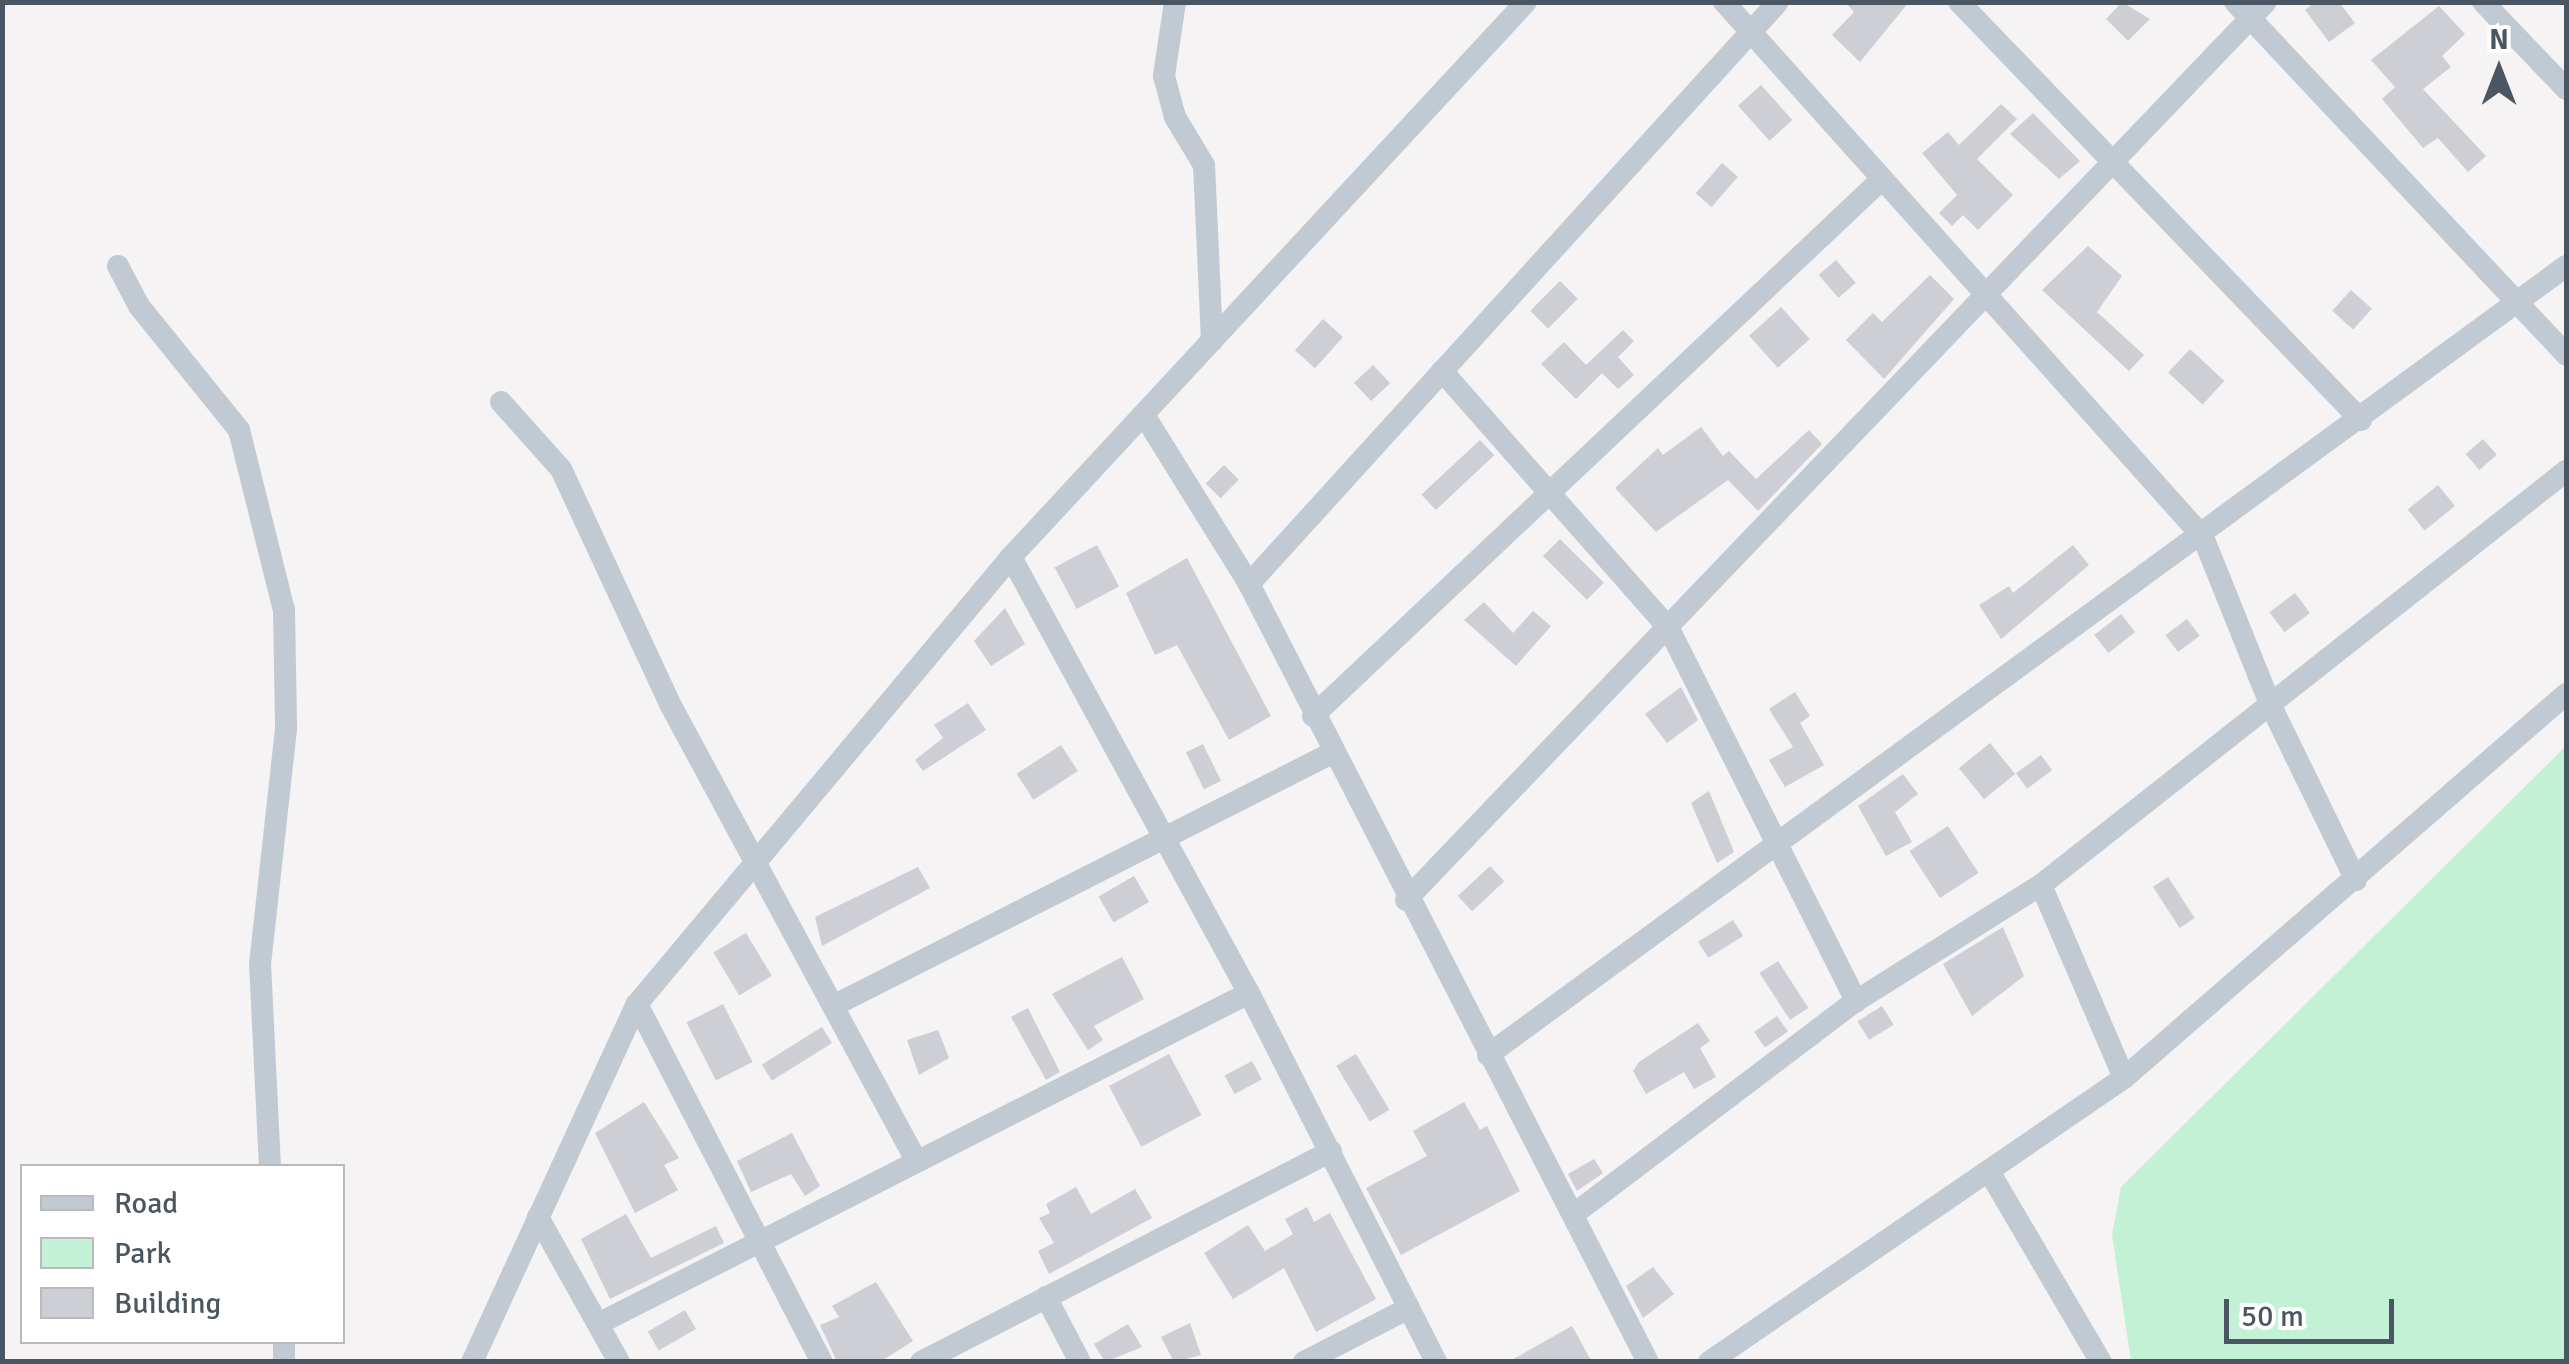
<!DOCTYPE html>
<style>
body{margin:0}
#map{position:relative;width:2569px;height:1364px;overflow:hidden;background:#f5f3f3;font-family:Signika,sans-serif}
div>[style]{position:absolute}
.green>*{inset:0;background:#c3f1d5}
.building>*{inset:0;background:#cdcfd5;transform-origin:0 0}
.street>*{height:22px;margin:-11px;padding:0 11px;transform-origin:11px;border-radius:11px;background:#c1cad2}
span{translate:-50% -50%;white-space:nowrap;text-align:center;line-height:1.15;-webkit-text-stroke:8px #fff;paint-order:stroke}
.frame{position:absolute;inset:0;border:5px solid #4a5661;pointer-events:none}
.legend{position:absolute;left:20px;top:1164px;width:325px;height:180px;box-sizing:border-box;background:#fff;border:2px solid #b7bbc0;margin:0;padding:12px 18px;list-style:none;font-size:30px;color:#4a5661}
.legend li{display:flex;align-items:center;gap:20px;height:50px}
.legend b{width:50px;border:2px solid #b7bbc0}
.north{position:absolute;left:2449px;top:20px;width:100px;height:100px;-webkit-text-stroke:8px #fff;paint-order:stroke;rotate:0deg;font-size:28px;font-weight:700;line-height:40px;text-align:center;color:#4a5661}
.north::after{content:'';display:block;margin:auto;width:35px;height:45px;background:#4a5661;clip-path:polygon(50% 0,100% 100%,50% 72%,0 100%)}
.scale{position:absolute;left:2224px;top:1299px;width:170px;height:45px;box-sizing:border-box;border:5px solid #4a5661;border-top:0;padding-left:12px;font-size:30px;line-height:35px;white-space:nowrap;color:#4a5661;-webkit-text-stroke:8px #fff;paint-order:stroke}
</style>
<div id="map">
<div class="green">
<i style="clip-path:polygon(2566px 746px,2566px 1361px,2131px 1361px,2112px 1235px,2121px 1187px)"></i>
</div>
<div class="building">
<i style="clip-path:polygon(1845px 2px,1909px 2px,1860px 62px,1832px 35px,1854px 12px)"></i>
<i style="clip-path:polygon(2122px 2px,2150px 19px,2128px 41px,2106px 19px)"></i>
<i style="clip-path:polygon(2315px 2px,2339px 2px,2355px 23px,2329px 42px,2305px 10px)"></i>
<i style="clip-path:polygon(2439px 6px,2465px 34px,2442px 56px,2451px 67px,2423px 89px,2486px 156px,2468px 172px,2438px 138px,2423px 148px,2382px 99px,2395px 87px,2371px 60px)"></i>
<i style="left:1761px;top:85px;width:47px;height:31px;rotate:48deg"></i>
<i style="clip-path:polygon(2001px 104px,2017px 119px,1977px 159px,2013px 195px,1978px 230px,1963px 215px,1952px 226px,1939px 213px,1957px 195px,1922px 153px,1948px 132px,1959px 145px)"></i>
<i style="clip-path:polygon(2033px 113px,2080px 161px,2059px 179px,2010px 134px)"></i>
<i style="left:1722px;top:163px;width:21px;height:40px;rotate:41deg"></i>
<i style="clip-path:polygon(2088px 246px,2122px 276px,2097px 312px,2144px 355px,2129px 371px,2042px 290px)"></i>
<i style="left:1836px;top:260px;width:30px;height:23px;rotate:49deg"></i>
<i style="clip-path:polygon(1930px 275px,1954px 299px,1884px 379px,1846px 340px,1873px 313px,1882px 322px)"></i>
<i style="left:1560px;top:281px;width:25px;height:42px;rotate:45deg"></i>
<i style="left:2351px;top:290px;width:28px;height:28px;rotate:42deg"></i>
<i style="left:1781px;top:307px;width:43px;height:43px;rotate:48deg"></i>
<i style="left:1323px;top:319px;width:27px;height:42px;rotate:42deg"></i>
<i style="clip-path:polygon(1623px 330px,1634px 341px,1618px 357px,1634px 375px,1618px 389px,1602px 373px,1576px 399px,1541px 364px,1564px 342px,1586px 365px)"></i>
<i style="left:2190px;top:349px;width:47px;height:32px;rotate:43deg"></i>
<i style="left:1373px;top:365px;width:25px;height:26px;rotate:47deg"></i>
<i style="clip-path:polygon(1701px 427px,1723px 456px,1729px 451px,1756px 479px,1809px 430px,1822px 444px,1758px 511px,1728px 480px,1656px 532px,1615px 488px,1658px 448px,1663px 455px)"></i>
<i style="left:2483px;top:439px;width:21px;height:23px;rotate:49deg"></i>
<i style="left:1480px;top:440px;width:21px;height:80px;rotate:47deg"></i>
<i style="left:1224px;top:465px;width:21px;height:26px;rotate:45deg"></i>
<i style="left:2438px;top:485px;width:27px;height:39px;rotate:51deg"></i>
<i style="left:1560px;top:539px;width:62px;height:24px;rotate:45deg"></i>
<i style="left:1097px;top:545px;width:47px;height:48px;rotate:62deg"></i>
<i style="clip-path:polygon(2073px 545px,2089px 565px,2001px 639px,1979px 605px,2009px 586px,2013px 593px)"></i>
<i style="clip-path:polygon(1187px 558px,1271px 716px,1229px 740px,1177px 645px,1155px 655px,1126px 593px)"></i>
<i style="left:2295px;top:593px;width:25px;height:32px;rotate:53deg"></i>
<i style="clip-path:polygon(1484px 602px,1513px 633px,1533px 611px,1551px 626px,1516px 666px,1464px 620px)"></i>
<i style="clip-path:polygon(1005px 608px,1025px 644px,991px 666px,974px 641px)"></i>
<i style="left:2121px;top:614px;width:23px;height:34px;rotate:52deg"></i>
<i style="left:2187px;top:619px;width:21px;height:27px;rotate:53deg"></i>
<i style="clip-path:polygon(1681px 687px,1698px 720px,1667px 743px,1645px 714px)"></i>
<i style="clip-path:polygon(1795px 692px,1810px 716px,1800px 723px,1824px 765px,1785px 787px,1769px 760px,1793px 747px,1769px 709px)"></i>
<i style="clip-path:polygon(968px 703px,986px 730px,923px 771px,915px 760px,943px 738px,934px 725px)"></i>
<i style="left:1990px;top:743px;width:40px;height:40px;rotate:51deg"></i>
<i style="left:1203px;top:744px;width:41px;height:19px;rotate:64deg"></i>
<i style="left:1061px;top:745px;width:31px;height:53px;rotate:57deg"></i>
<i style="left:2041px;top:755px;width:19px;height:31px;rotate:54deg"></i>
<i style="clip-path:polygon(1903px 774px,1918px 794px,1895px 812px,1912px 842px,1886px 856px,1858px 806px)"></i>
<i style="clip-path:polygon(1709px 791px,1734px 852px,1717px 863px,1691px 803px)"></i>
<i style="left:1948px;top:826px;width:56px;height:46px;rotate:57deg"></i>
<i style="left:1490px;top:866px;width:21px;height:44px;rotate:47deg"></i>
<i style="clip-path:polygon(918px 867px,930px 888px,822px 946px,815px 917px)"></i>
<i style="left:1134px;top:876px;width:30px;height:41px;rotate:60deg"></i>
<i style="left:2168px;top:877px;width:49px;height:18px;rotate:57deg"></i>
<i style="left:1733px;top:920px;width:19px;height:41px;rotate:58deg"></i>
<i style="clip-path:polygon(2003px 927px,2024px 976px,1972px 1016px,1943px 964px)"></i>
<i style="left:746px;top:933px;width:50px;height:38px;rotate:59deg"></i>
<i style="clip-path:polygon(1122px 957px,1144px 999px,1094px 1026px,1103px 1040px,1088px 1050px,1052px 994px)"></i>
<i style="left:1778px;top:961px;width:56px;height:22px;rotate:57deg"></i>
<i style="left:723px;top:1004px;width:65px;height:41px;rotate:63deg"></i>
<i style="left:1882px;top:1006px;width:22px;height:29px;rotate:58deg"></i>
<i style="clip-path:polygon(1028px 1008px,1060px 1072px,1046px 1080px,1011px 1017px)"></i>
<i style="left:1777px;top:1016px;width:19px;height:28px;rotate:55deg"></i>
<i style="clip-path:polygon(1698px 1023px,1710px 1041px,1700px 1048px,1716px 1077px,1694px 1089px,1684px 1072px,1646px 1094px,1633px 1071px,1639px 1062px)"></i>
<i style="left:822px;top:1027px;width:19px;height:71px;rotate:58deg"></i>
<i style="clip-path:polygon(938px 1030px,949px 1058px,919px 1075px,907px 1040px)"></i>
<i style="left:1169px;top:1054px;width:69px;height:68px;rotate:62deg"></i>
<i style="left:1356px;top:1054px;width:65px;height:23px;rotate:59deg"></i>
<i style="left:1252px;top:1061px;width:21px;height:31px;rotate:62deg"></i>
<i style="clip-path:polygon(644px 1102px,679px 1158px,664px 1165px,678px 1190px,635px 1213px,595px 1133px)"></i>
<i style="clip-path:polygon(1464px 1102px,1480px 1130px,1487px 1126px,1520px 1191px,1401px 1255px,1366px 1188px,1427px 1156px,1413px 1131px)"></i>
<i style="clip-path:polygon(792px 1133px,820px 1186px,805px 1196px,791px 1174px,751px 1192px,737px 1161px)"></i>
<i style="clip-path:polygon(1594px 1159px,1603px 1173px,1577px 1191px,1568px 1174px)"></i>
<i style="clip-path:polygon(1076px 1187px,1091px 1214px,1135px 1189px,1152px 1218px,1049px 1274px,1038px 1251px,1054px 1243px,1039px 1218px,1050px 1213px,1046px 1204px)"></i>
<i style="clip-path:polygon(1307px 1207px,1314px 1222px,1330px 1213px,1376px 1299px,1316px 1332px,1284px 1268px,1233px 1299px,1204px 1253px,1248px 1225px,1265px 1251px,1293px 1234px,1285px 1219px)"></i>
<i style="clip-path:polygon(626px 1214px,651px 1258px,716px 1226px,724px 1243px,610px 1299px,581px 1239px)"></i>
<i style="clip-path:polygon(1653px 1267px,1674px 1294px,1643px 1318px,1626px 1286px)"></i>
<i style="clip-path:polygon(876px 1282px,913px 1341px,880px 1362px,837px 1362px,820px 1325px,839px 1317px,832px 1306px)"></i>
<i style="left:685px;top:1310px;width:22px;height:43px;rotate:60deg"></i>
<i style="clip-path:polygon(1190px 1323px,1201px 1355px,1174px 1362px,1161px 1337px)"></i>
<i style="clip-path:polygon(1128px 1324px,1142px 1347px,1105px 1362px,1094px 1344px)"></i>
<i style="clip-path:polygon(1572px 1326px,1592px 1362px,1508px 1362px)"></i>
</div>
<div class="street">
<i style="left:1175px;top:2px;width:75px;rotate:98.5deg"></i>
<i style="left:1164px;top:76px;width:42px;rotate:75deg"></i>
<i style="left:1175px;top:117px;width:56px;rotate:58.9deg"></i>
<i style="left:1204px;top:165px;width:176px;rotate:87.4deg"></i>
<i style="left:1724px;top:2px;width:718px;rotate:48.16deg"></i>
<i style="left:2203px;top:537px;width:180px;rotate:68.1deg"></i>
<i style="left:2270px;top:704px;width:196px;rotate:64deg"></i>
<i style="left:1959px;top:2px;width:580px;rotate:46.12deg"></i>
<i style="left:2235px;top:2px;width:484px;rotate:46.8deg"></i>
<i style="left:2483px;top:2px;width:120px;rotate:46.3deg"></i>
<i style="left:118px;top:266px;width:45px;rotate:62.3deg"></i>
<i style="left:139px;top:306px;width:159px;rotate:51.1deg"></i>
<i style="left:239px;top:430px;width:186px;rotate:76deg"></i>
<i style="left:284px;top:610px;width:119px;rotate:89deg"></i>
<i style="left:286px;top:729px;width:235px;rotate:96.3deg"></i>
<i style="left:260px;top:963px;width:203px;rotate:87.2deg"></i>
<i style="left:1442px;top:371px;width:341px;rotate:48.6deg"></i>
<i style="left:1668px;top:627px;width:419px;rotate:63.3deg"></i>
<i style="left:501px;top:402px;width:90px;rotate:48.2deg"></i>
<i style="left:561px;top:469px;width:259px;rotate:65.1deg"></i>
<i style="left:670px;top:704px;width:520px;rotate:61.66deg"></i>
<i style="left:1144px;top:415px;width:199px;rotate:58.1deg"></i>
<i style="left:1249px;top:584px;width:874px;rotate:62.85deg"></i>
<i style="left:1011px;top:557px;width:497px;rotate:61.4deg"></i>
<i style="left:1249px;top:993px;width:414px;rotate:63.1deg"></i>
<i style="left:1249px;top:584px;width:786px;rotate:-47.73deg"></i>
<i style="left:1313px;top:716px;width:782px;rotate:-43.34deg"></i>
<i style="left:2041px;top:885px;width:210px;rotate:66.7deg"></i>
<i style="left:1406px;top:900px;width:1243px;rotate:-46.24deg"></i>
<i style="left:637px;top:1004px;width:403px;rotate:62.7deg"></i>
<i style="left:833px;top:1006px;width:559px;rotate:-26.89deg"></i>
<i style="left:1488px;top:1055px;width:1336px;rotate:-36.2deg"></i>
<i style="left:1990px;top:1173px;width:219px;rotate:59.6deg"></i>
<i style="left:1574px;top:1214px;width:353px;rotate:-37.1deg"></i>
<i style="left:1856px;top:1001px;width:218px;rotate:-32.1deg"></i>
<i style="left:2041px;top:885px;width:669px;rotate:-38.26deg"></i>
<i style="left:538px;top:1217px;width:166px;rotate:60.8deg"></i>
<i style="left:1046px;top:1297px;width:73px;rotate:62.4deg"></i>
<i style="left:598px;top:1324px;width:730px;rotate:-26.95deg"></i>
<i style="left:284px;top:1342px;width:20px;rotate:90deg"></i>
<i style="left:472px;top:1362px;width:394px;rotate:-65.3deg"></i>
<i style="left:637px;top:1004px;width:583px;rotate:-50.08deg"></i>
<i style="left:1011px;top:557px;width:757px;rotate:-47.14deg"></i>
<i style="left:921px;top:1362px;width:461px;rotate:-27.2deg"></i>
<i style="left:1304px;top:1362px;width:118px;rotate:-27.2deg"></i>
<i style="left:1709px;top:1362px;width:503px;rotate:-34.39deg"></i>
<i style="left:2124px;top:1078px;width:586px;rotate:-40.98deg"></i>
</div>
<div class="frame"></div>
<ul class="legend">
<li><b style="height:12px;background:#c1cad2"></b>Road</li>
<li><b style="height:28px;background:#c3f1d5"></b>Park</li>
<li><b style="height:28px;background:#cdcfd5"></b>Building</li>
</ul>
<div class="north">N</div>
<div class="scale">50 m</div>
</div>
